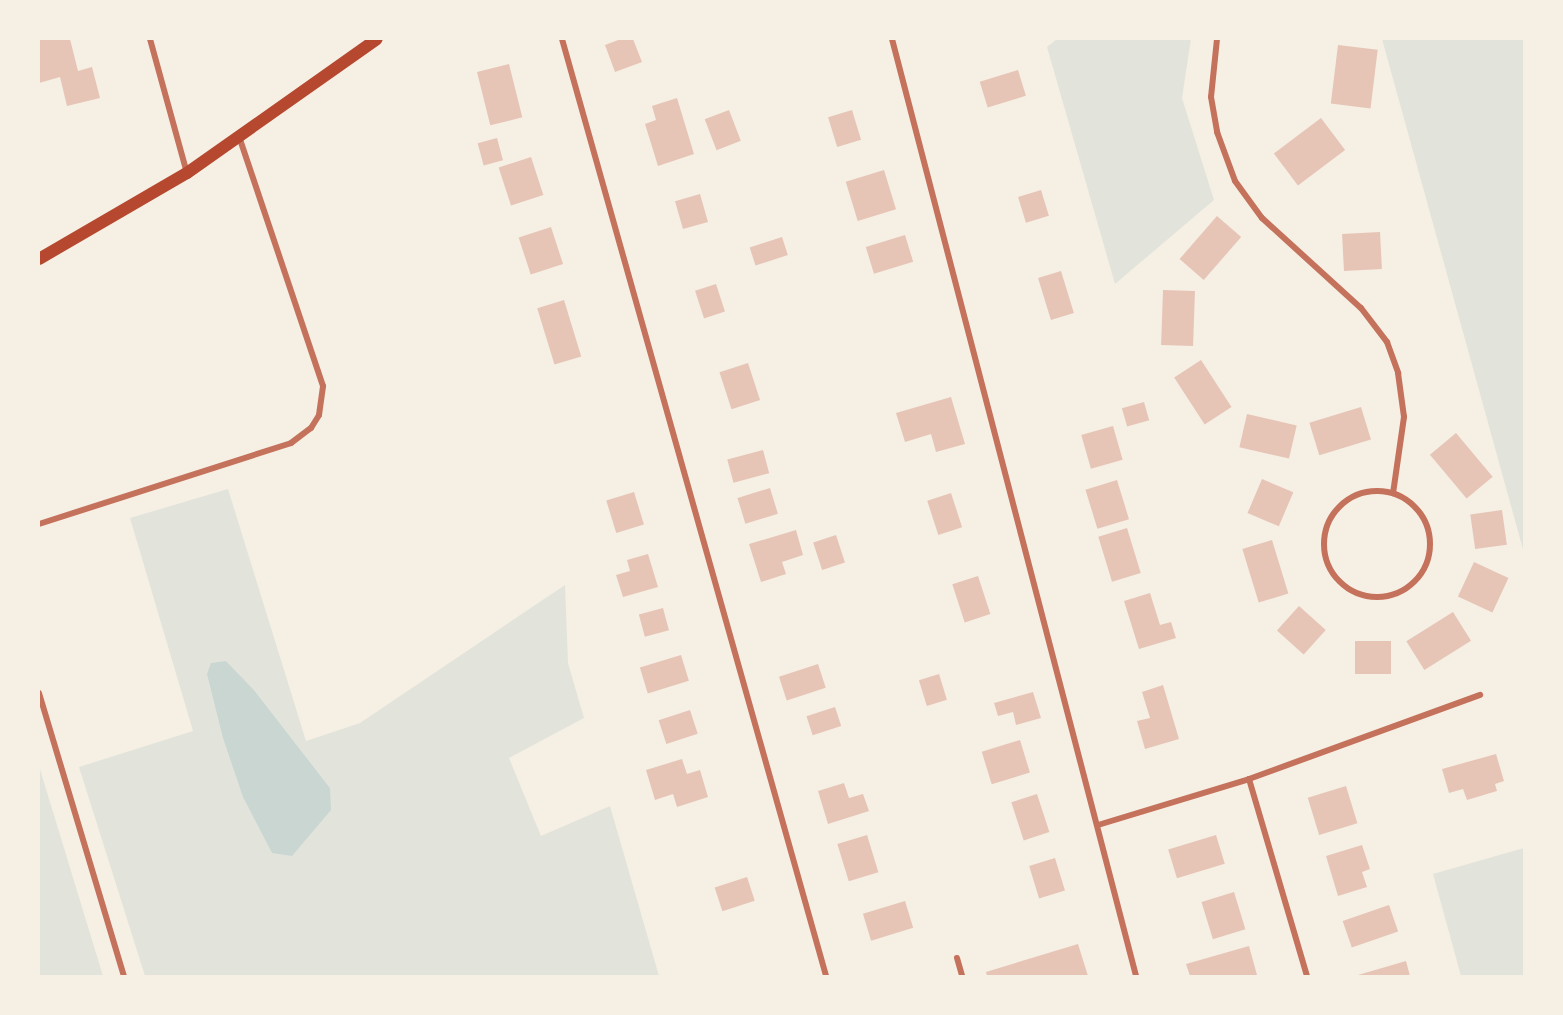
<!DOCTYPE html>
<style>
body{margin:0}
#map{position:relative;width:1563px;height:1015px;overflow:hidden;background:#f6efe4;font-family:"IBM Plex Serif",serif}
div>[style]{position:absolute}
.green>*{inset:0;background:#e2e4dc}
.water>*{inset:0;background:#c9d6d2}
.building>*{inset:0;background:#e6c5b7;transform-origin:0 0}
.minor>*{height:6px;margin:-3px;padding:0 3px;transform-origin:3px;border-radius:3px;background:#c5725c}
.minor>.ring{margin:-3px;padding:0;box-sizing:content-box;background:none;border:6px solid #c5725c;border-radius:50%}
.secondary>*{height:12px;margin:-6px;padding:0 6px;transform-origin:6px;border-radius:6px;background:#b5482f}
span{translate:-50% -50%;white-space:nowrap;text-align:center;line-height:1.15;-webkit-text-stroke:4.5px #f6efe4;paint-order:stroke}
.frame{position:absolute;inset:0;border:40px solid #f6efe4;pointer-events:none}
</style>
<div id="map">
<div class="green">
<i style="clip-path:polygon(1057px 39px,1191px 39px,1182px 98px,1214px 200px,1115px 284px,1047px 47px)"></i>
<i style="clip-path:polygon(1382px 39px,1524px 39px,1524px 553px)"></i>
<i style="clip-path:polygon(evenodd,228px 489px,306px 741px,360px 723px,565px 585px,568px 663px,584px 718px,509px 758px,541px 836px,610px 806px,659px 976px,145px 976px,79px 767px,193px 731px,130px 518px,228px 489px,226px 661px,254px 690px,330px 788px,272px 853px,226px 661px)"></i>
<i style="clip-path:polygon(39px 766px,103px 976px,39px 976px)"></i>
<i style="clip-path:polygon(1524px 848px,1524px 976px,1461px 976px,1433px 874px)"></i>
</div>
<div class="water">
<i style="clip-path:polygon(226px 661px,254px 690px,330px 788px,331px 810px,292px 856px,272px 853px,243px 797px,223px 738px,207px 674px,211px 663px)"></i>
</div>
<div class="building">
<i style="clip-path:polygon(39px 39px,70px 39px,78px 71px,92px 67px,100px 98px,67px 106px,60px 77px,39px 83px)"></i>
<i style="clip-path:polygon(621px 39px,633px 39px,642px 62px,615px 72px,605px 45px)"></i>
<i style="left:1338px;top:45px;width:40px;height:59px;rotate:7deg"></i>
<i style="left:509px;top:64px;width:55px;height:33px;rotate:76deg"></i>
<i style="left:1018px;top:70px;width:27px;height:40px;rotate:73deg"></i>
<i style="clip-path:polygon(677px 98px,694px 154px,658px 166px,645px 124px,656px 120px,652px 106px)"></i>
<i style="left:729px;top:110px;width:33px;height:26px;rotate:69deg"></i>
<i style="left:852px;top:110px;width:31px;height:25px;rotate:73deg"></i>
<i style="left:1321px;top:118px;width:40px;height:59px;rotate:53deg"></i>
<i style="left:497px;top:138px;width:23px;height:20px;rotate:75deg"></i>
<i style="left:531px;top:157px;width:40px;height:34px;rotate:72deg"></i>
<i style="left:884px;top:170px;width:41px;height:40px;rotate:73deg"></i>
<i style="left:1041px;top:190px;width:27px;height:24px;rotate:73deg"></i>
<i style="left:700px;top:194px;width:29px;height:26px;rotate:74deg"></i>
<i style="left:1217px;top:216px;width:32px;height:57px;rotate:41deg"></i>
<i style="left:551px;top:227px;width:39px;height:34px;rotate:72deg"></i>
<i style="left:1380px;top:232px;width:37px;height:38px;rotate:87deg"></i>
<i style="left:905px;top:235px;width:28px;height:41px;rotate:73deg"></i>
<i style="left:782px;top:237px;width:19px;height:34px;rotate:72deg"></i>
<i style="left:1061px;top:271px;width:44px;height:24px;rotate:73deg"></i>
<i style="left:716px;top:284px;width:29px;height:22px;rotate:72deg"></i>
<i style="left:1163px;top:290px;width:32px;height:55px;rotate:2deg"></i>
<i style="left:564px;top:300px;width:59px;height:28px;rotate:73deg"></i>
<i style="left:1201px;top:360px;width:56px;height:32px;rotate:57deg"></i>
<i style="left:748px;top:363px;width:39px;height:30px;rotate:72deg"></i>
<i style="clip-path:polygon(951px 397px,965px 444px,936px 452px,931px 434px,905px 442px,896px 413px)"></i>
<i style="left:1144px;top:402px;width:19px;height:23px;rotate:74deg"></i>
<i style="left:1361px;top:407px;width:34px;height:54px;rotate:73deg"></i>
<i style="left:1247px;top:414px;width:51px;height:34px;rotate:13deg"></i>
<i style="left:1113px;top:426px;width:35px;height:33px;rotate:74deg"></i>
<i style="left:1456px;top:433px;width:57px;height:34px;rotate:50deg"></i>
<i style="left:763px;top:450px;width:24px;height:37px;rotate:75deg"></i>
<i style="left:1262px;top:479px;width:34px;height:37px;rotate:23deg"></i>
<i style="left:1117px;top:480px;width:41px;height:33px;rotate:73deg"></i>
<i style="left:770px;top:488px;width:27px;height:34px;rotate:73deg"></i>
<i style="left:634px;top:492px;width:34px;height:29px;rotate:73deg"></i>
<i style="left:951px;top:493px;width:36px;height:25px;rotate:72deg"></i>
<i style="left:1502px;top:510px;width:35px;height:32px;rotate:82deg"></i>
<i style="left:1127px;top:528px;width:47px;height:30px;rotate:73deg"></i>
<i style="clip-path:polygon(796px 530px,803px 555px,782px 562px,786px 574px,761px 582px,749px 544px)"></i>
<i style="left:836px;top:535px;width:29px;height:24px;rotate:72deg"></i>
<i style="left:1272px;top:540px;width:56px;height:31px;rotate:73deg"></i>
<i style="clip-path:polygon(648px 554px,658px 587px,623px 597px,616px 575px,630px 571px,627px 560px)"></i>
<i style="left:1474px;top:562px;width:38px;height:38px;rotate:25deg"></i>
<i style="left:978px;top:576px;width:40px;height:27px;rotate:72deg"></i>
<i style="clip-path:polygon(1150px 593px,1160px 625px,1171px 622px,1176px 638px,1139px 649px,1124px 601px)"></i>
<i style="left:1299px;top:606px;width:36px;height:33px;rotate:42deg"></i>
<i style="left:663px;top:608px;width:23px;height:25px;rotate:75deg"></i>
<i style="left:1453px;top:612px;width:34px;height:55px;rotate:58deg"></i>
<i style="left:1355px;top:641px;width:36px;height:33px"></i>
<i style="left:681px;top:655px;width:27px;height:43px;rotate:73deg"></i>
<i style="left:818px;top:664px;width:25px;height:41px;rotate:72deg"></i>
<i style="left:939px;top:674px;width:27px;height:21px;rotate:73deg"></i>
<i style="clip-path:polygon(1163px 685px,1179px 739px,1145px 749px,1137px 721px,1150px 718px,1142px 692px)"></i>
<i style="clip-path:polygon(1033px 692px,1041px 718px,1016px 725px,1013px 712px,998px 716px,994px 703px)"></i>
<i style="left:835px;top:707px;width:20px;height:30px;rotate:72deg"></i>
<i style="left:690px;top:710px;width:25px;height:33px;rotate:72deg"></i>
<i style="left:1020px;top:740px;width:34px;height:40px;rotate:73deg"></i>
<i style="clip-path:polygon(1496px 754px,1504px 781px,1495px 784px,1497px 791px,1467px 800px,1463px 789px,1449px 793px,1442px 769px)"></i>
<i style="clip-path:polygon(682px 759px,687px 774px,700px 770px,708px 797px,677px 807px,673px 794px,655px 800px,646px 770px)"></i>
<i style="clip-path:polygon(844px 783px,849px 798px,863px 794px,869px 811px,828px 824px,818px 791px)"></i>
<i style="left:1346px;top:786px;width:39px;height:40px;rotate:73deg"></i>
<i style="left:1037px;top:794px;width:40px;height:27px;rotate:72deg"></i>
<i style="left:867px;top:835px;width:39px;height:31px;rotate:73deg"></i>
<i style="left:1216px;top:835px;width:30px;height:50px;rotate:73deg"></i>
<i style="clip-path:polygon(1362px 845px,1370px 869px,1362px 872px,1367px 887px,1338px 896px,1326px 856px)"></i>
<i style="left:1055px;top:858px;width:34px;height:27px;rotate:73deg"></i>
<i style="left:747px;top:877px;width:25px;height:34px;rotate:72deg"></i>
<i style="left:1234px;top:892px;width:39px;height:34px;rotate:73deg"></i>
<i style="left:905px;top:901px;width:28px;height:44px;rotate:73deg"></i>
<i style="left:1389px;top:905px;width:28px;height:49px;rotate:71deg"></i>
<i style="clip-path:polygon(1078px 944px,1088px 976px,987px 976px,986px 972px)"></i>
<i style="clip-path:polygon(1249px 946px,1257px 975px,1190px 976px,1186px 964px)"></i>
<i style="clip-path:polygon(1406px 961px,1410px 976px,1358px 976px,1358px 975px)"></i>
</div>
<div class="minor">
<i style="left:150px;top:39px;width:139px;rotate:74.6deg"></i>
<i style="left:562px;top:39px;width:973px;rotate:74.26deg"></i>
<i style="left:892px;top:39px;width:968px;rotate:75.4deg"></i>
<i style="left:1217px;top:39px;width:58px;rotate:95.9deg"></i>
<i style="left:1211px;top:97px;width:36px;rotate:80deg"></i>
<i style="left:1217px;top:132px;width:52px;rotate:69.8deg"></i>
<i style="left:1235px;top:181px;width:46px;rotate:53.9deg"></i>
<i style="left:1262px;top:218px;width:134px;rotate:42.3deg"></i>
<i style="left:1361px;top:308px;width:43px;rotate:52.6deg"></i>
<i style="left:1387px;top:342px;width:33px;rotate:70deg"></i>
<i style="left:1398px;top:373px;width:44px;rotate:82.2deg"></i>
<i style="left:1404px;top:417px;width:77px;rotate:98.2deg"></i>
<i class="ring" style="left:1324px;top:491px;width:100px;height:100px"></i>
<i style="left:39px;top:524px;width:265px;rotate:-17.8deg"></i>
<i style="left:291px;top:443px;width:25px;rotate:-37deg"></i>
<i style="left:311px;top:428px;width:15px;rotate:-58deg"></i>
<i style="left:319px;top:415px;width:29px;rotate:-82deg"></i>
<i style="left:323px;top:386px;width:263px;rotate:-108.6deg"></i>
<i style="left:39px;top:693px;width:295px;rotate:73.3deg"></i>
<i style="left:1249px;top:779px;width:205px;rotate:73.6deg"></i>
<i style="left:1098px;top:825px;width:158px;rotate:-16.9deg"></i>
<i style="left:1249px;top:779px;width:246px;rotate:-20deg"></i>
<i style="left:957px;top:958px;width:19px;rotate:74deg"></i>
</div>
<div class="secondary">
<i style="left:39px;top:259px;width:171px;rotate:-30.2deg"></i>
<i style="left:187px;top:173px;width:232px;rotate:-35.2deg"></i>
</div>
<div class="frame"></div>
</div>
